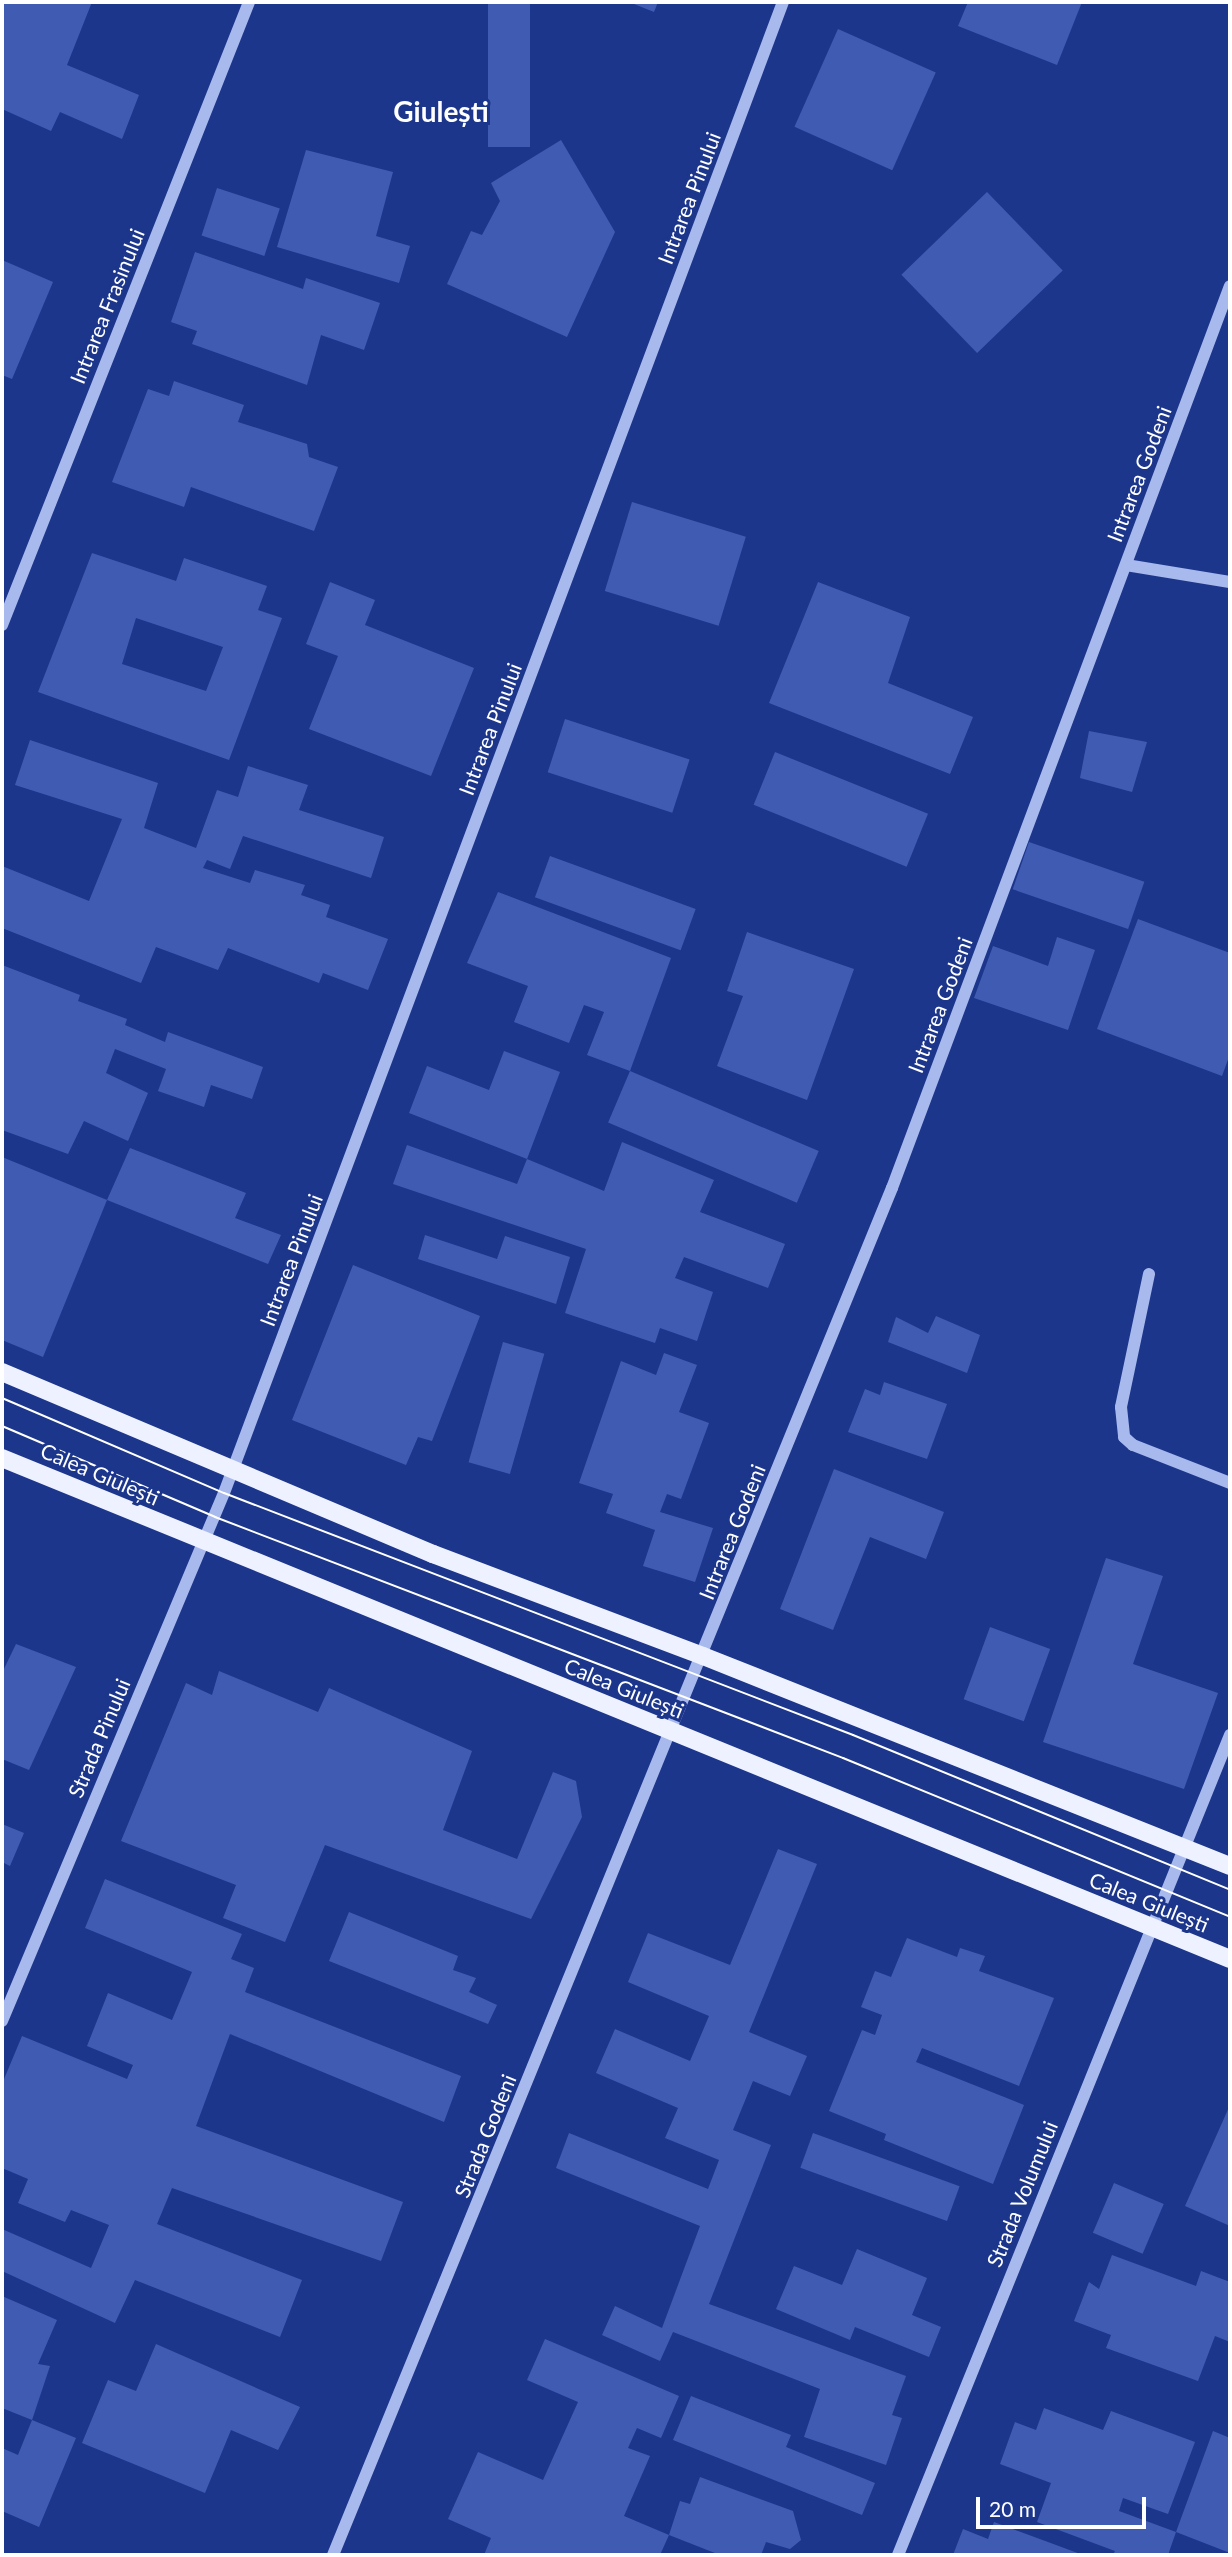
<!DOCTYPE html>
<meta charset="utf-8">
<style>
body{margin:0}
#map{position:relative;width:1232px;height:2557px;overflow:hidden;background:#1c368c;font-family:Lato,sans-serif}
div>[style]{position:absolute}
.building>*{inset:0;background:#405cb2;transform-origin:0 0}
.minor>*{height:12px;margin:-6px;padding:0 6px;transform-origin:6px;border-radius:6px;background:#a8b9ed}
.major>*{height:18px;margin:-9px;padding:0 9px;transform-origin:9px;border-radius:9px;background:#eef1ff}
.tram>*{height:2px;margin:-1px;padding:0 1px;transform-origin:1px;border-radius:1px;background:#fff}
span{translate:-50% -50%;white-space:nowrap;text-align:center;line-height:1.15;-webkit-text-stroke:6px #1c368c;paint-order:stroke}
.street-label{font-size:21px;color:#fff}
.district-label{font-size:28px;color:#fff;font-weight:700}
.frame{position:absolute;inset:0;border:4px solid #fff;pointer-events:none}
.scale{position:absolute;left:976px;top:2497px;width:170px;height:32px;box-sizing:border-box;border:4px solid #fff;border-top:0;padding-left:9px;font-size:21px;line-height:24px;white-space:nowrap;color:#fff;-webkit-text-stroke:5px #1c368c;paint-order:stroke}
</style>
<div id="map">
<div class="building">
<i style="clip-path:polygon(2px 2px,92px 2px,67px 65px,139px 95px,122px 139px,60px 112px,51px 131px,2px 109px)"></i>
<i style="left:488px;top:2px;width:42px;height:145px"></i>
<i style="clip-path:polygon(629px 2px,658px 2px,654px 12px)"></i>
<i style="clip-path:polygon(968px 2px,1082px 2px,1057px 65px,958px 26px)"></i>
<i style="left:838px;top:29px;width:107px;height:107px;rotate:24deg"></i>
<i style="clip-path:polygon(561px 140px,615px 232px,567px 337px,447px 284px,471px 231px,482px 235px,500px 201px,491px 183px)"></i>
<i style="clip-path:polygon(306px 150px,393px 172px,376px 236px,410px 246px,399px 283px,277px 247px)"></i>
<i style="left:217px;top:188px;width:66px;height:50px;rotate:18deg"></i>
<i style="left:987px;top:192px;width:109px;height:119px;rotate:46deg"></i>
<i style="clip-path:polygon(195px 252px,303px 289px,306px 278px,380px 303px,364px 350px,321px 335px,307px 385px,192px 344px,197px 331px,171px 322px)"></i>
<i style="clip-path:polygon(2px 260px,53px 282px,12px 379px,2px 375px)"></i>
<i style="clip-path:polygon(174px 381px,244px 405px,238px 422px,307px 444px,309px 457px,338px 467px,314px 531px,191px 487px,184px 507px,112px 482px,148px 389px,169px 396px)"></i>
<i style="left:632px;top:502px;width:119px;height:93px;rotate:17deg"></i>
<i style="clip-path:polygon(evenodd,92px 553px,176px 581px,184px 558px,267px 586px,258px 610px,282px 618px,229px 760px,38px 692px,92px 553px,136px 618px,223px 647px,206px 691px,122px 664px,136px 618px)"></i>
<i style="clip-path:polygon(330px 582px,375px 600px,365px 625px,474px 668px,431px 776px,309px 729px,338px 656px,306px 644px)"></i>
<i style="clip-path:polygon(818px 582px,910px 617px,888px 683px,973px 717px,950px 774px,769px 703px)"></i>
<i style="left:565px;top:719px;width:131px;height:56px;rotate:18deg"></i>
<i style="clip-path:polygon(1089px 731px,1147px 742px,1132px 792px,1080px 778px)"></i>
<i style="clip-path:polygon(30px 740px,158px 783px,144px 828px,196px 848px,217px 790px,238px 797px,248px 766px,308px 785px,299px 810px,384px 837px,371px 878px,243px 836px,230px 869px,207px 860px,203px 868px,250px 883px,255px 870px,305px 885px,301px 895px,330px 905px,326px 917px,388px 939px,368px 990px,323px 973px,319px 983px,228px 948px,218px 970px,156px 947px,141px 983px,2px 928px,2px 866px,89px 901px,122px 819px,15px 785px)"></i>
<i style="left:775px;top:752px;width:165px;height:57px;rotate:22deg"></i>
<i style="left:1029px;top:842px;width:122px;height:50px;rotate:19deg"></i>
<i style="left:550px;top:856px;width:155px;height:44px;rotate:20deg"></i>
<i style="clip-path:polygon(498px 892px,671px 958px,630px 1071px,587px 1055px,604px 1012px,584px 1005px,569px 1043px,514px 1022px,528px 986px,467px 963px)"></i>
<i style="clip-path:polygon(1138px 919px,1230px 953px,1230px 1054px,1222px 1076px,1097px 1029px)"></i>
<i style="clip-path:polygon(747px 932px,854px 969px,807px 1100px,717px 1066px,743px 996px,727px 991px)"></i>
<i style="clip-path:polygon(1057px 937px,1095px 950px,1068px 1030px,974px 998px,993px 946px,1048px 966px)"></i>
<i style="clip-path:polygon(2px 965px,80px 995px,78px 1001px,127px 1019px,125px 1025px,165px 1042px,168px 1032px,263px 1067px,252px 1099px,211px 1085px,204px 1107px,158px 1091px,166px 1069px,115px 1049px,106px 1073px,148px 1093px,128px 1141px,84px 1121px,68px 1154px,2px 1130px)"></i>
<i style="clip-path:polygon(504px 1051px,560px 1072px,527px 1159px,409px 1113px,427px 1066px,489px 1090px)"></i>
<i style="left:630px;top:1071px;width:205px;height:56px;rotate:23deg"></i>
<i style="clip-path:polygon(622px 1142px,714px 1180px,700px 1212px,785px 1244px,768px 1288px,684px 1257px,675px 1278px,713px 1292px,697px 1341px,660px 1328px,655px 1343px,565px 1313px,586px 1249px,393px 1184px,407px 1145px,517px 1184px,527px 1159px,604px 1191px)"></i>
<i style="clip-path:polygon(130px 1148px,246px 1193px,235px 1218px,281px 1235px,268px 1264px,107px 1200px)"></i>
<i style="clip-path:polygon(2px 1157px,107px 1200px,43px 1357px,2px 1340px)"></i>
<i style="clip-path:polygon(425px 1235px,497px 1259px,505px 1236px,570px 1257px,556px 1304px,418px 1259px)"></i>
<i style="clip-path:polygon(353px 1265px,480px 1316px,432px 1441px,418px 1437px,406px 1465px,292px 1420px)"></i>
<i style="clip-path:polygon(936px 1316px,980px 1335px,967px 1373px,888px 1342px,896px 1317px,928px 1333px)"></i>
<i style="left:503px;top:1342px;width:43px;height:125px;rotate:16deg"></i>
<i style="clip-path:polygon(664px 1353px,697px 1365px,679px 1412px,709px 1423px,681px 1499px,667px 1494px,660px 1512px,713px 1528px,695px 1582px,643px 1566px,655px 1530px,606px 1513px,613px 1494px,579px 1483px,621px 1361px,656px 1375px)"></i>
<i style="clip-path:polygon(884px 1382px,947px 1404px,927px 1459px,848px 1432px,865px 1389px,880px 1395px)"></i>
<i style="clip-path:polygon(834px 1469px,944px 1512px,926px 1559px,870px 1537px,833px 1630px,780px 1609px)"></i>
<i style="clip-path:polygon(1106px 1558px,1163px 1576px,1133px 1664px,1218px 1693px,1184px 1789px,1043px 1742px)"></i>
<i style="left:990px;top:1627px;width:64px;height:77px;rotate:20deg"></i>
<i style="clip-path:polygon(16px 1644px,76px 1667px,29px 1770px,2px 1759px,2px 1673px)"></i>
<i style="clip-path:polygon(219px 1671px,318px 1712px,329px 1688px,472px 1751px,443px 1830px,517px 1859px,553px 1772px,576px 1781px,582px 1817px,531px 1919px,325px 1845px,285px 1942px,223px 1918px,236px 1885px,121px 1841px,186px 1683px,212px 1695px)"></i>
<i style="clip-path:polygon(2px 1824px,24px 1833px,10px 1866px,2px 1862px)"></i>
<i style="clip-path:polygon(778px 1849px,817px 1864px,749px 2032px,807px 2056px,790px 2096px,753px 2081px,733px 2130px,771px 2145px,709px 2304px,906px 2376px,892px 2415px,902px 2418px,886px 2465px,804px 2437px,820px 2389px,673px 2332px,660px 2361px,602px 2335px,615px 2306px,662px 2328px,700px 2226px,556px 2168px,569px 2133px,708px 2189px,719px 2160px,665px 2138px,678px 2108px,596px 2073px,615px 2029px,690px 2061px,709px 2016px,628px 1982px,648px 1933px,730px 1965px)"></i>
<i style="clip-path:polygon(105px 1879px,242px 1934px,231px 1959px,254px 1968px,245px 1992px,461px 2076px,444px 2122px,230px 2034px,196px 2126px,403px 2202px,381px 2261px,172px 2188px,157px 2224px,302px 2280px,280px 2337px,135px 2280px,115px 2323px,2px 2271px,2px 2229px,91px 2268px,109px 2225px,71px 2210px,65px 2222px,18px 2203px,28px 2179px,2px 2168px,2px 2084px,22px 2036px,127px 2079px,133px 2065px,87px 2046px,108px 1993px,172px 2020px,192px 1972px,85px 1928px)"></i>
<i style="clip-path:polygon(349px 1912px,458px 1956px,453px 1970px,476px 1978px,469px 1992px,497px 2005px,488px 2024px,329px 1961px)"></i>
<i style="clip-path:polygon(907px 1938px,957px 1957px,960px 1948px,985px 1956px,979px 1971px,1054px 1998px,1019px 2086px,922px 2048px,916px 2062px,1024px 2105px,993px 2184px,884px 2140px,886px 2134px,829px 2111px,862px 2030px,875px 2035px,882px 2015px,861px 2007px,875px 1971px,891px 1977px)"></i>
<i style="clip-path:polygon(1230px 2105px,1230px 2226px,1185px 2206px)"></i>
<i style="left:813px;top:2133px;width:156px;height:37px;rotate:20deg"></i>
<i style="left:1114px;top:2183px;width:54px;height:54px;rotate:23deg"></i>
<i style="clip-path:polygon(857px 2249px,927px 2278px,912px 2315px,941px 2327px,929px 2357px,855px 2327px,850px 2340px,776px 2309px,794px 2266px,842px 2285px)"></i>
<i style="clip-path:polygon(1112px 2255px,1196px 2286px,1201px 2271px,1230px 2282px,1230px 2342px,1215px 2336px,1198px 2381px,1106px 2348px,1111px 2335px,1074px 2321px,1089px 2282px,1099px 2289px)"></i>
<i style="clip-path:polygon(2px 2296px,57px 2320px,38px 2364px,50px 2366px,32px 2420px,76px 2438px,39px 2527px,2px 2511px,2px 2448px,18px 2455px,32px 2420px,2px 2408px)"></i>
<i style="clip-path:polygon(545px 2339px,679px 2396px,661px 2438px,637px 2428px,628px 2448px,650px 2456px,624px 2516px,669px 2535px,660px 2555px,484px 2555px,491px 2538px,448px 2519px,478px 2452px,543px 2480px,578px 2402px,527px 2380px)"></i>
<i style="clip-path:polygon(156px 2344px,300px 2407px,278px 2450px,231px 2430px,205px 2493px,82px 2443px,108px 2380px,136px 2391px)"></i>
<i style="clip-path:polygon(691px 2396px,791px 2435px,786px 2447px,875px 2483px,862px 2515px,673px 2440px)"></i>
<i style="clip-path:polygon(1044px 2408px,1103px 2430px,1111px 2411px,1195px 2442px,1168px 2514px,1123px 2498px,1119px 2511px,1176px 2532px,1213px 2431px,1230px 2438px,1230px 2553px,1176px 2532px,1168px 2555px,1113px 2555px,1115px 2551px,1037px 2522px,1051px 2483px,1000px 2464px,1015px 2422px,1036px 2430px)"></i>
<i style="clip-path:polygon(700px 2477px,793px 2511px,801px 2540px,790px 2549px,766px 2542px,761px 2555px,720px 2555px,669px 2535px,680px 2501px,690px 2504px)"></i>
<i style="clip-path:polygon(994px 2522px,1083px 2555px,953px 2555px,963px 2529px,988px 2539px)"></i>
</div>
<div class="minor">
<i style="left:1126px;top:565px;width:105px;rotate:9.3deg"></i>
<i style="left:2px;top:625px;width:670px;rotate:-68.37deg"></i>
<i style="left:1149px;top:1274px;width:136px;rotate:101.9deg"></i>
<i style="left:1121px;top:1407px;width:30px;rotate:84deg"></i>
<i style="left:1124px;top:1437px;width:12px;rotate:42deg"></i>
<i style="left:1133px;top:1445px;width:104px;rotate:21.4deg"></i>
<i style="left:2px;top:2021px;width:573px;rotate:-67.2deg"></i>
<i style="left:224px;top:1493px;width:1592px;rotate:-69.45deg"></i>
<i style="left:333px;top:2555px;width:1477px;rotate:-67.76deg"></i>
<i style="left:892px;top:1188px;width:963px;rotate:-69.46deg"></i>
<i style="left:898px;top:2555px;width:885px;rotate:-67.96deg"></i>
</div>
<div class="major">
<i style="left:2px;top:1372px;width:468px;rotate:22.9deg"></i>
<i style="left:433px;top:1554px;width:289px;rotate:20.7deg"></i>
<i style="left:703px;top:1656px;width:567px;rotate:21.73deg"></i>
<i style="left:2px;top:1458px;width:1326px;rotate:22.19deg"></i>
</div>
<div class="tram">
<i style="left:2px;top:1398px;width:241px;rotate:23.2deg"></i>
<i style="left:224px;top:1493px;width:674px;rotate:21.04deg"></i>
<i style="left:853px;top:1735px;width:408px;rotate:22.3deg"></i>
<i style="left:2px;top:1426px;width:232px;rotate:23.1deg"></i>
<i style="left:215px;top:1517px;width:673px;rotate:20.99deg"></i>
<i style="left:843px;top:1758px;width:418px;rotate:22.3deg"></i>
</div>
<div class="street-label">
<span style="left:689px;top:198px;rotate:-69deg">Intrarea Pinului</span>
<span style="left:107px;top:306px;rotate:-68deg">Intrarea Frasinului</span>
<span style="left:1139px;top:474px;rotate:-69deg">Intrarea Godeni</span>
<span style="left:490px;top:729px;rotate:-69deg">Intrarea Pinului</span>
<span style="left:940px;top:1005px;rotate:-69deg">Intrarea Godeni</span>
<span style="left:291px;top:1260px;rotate:-69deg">Intrarea Pinului</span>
<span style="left:100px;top:1474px;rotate:23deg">Calea Giulești</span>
<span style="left:732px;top:1532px;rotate:-68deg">Intrarea Godeni</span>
<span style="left:624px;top:1688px;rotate:22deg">Calea Giulești</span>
<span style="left:99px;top:1738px;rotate:-67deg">Strada Pinului</span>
<span style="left:1149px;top:1902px;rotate:22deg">Calea Giulești</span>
<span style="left:485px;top:2136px;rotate:-68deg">Strada Godeni</span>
<span style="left:1022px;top:2194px;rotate:-68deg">Strada Volumului</span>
</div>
<div class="district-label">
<span style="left:441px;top:111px">Giulești</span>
</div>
<div class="frame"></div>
<div class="scale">20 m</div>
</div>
